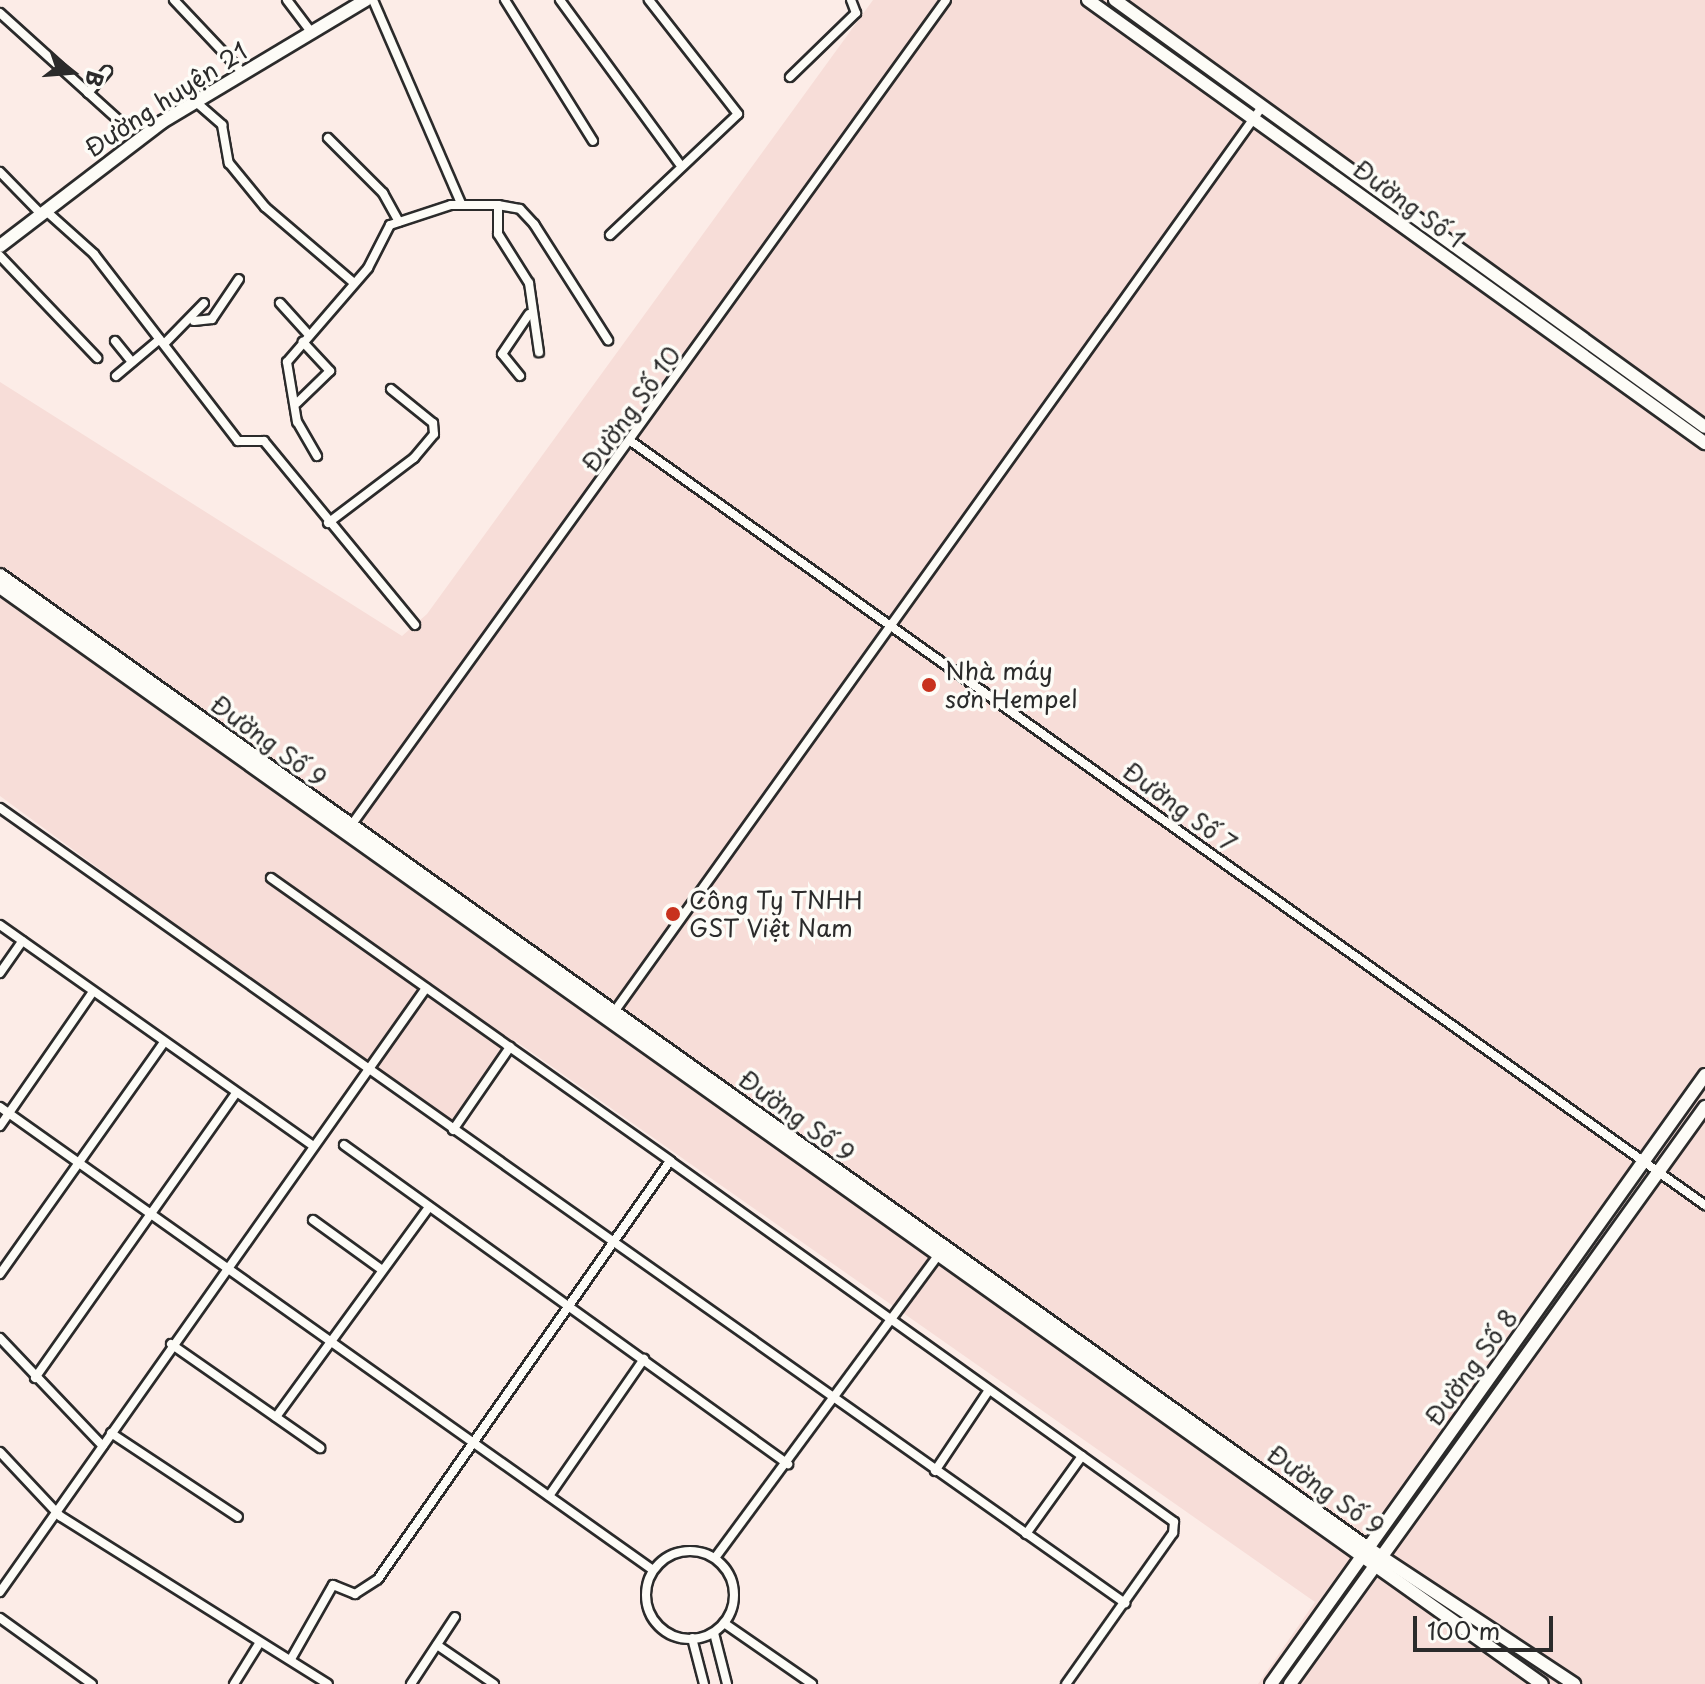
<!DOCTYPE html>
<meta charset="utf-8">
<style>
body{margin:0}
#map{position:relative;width:1705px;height:1684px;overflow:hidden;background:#fcece7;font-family:"Playpen Sans",sans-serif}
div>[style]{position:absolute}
.built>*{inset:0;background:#f7ddd8}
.roads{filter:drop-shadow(2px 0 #2b2b2b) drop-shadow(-2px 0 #2b2b2b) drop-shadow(0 2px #2b2b2b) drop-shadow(0 -2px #2b2b2b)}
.street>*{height:8px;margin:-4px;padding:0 4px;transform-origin:4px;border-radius:4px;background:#fdfcf7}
.street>.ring{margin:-4px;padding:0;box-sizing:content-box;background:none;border:8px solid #fdfcf7;border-radius:50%}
.secondary>*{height:12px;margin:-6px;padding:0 6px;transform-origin:6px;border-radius:6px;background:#fdfcf7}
.dots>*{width:22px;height:22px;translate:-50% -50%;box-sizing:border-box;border:4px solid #fdfcf7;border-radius:50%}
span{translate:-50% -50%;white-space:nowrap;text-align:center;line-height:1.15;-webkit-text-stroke:7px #fdfcf7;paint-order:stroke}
.street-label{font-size:24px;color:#2b2b2b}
.poi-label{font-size:24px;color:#2b2b2b}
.left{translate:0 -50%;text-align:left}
.north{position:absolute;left:32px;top:32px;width:80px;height:80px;-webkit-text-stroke:6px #fdfcf7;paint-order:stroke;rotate:107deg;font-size:22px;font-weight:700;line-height:32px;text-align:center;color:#2b2b2b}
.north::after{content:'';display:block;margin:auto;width:28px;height:36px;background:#2b2b2b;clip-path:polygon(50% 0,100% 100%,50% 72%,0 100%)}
.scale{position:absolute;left:1413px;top:1616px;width:140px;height:36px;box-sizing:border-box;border:4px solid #2b2b2b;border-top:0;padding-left:10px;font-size:24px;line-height:28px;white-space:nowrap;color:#2b2b2b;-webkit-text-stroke:6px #fdfcf7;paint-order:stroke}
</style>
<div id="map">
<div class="built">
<i style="clip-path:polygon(873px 0,1705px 0,1705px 1684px,1258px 1684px,1315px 1602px,514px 1040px,450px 1126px,0 796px,0 382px,402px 636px,427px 614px)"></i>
</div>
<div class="roads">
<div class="street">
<i style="left:174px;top:0;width:100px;rotate:46.6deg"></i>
<i style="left:287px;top:0;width:40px;rotate:53deg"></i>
<i style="left:373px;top:0;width:221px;rotate:66.6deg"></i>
<i style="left:505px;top:0;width:166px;rotate:58deg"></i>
<i style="left:560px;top:0;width:202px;rotate:53.9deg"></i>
<i style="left:0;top:13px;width:167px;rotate:42.1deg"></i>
<i style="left:790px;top:77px;width:92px;rotate:-44.1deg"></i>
<i style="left:856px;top:13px;width:14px;rotate:-111deg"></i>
<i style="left:88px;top:93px;width:29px;rotate:-49deg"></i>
<i style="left:196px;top:102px;width:35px;rotate:41deg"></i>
<i style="left:222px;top:125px;width:39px;rotate:80deg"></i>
<i style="left:229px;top:163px;width:57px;rotate:50.7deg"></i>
<i style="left:265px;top:207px;width:117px;rotate:40.5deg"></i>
<i style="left:328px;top:138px;width:78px;rotate:45deg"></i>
<i style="left:383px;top:193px;width:33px;rotate:61deg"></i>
<i style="left:0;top:172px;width:59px;rotate:45.7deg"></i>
<i style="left:498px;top:205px;width:22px;rotate:10deg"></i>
<i style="left:520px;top:209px;width:21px;rotate:47deg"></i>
<i style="left:534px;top:224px;width:138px;rotate:57.5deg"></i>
<i style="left:45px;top:210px;width:66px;rotate:41.9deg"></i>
<i style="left:94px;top:254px;width:236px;rotate:52.4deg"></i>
<i style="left:238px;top:441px;width:26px"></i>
<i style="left:264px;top:441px;width:238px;rotate:50.6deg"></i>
<i style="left:610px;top:235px;width:176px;rotate:-43.4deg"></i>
<i style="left:738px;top:114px;width:145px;rotate:-128deg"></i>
<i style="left:0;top:256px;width:141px;rotate:46.4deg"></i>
<i style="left:280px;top:303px;width:42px;rotate:47.9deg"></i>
<i style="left:194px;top:321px;width:18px;rotate:-6deg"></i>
<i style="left:212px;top:319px;width:48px;rotate:-56deg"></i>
<i style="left:115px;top:341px;width:27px;rotate:51deg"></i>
<i style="left:164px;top:344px;width:57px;rotate:-45.7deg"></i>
<i style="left:116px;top:376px;width:57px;rotate:-40.1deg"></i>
<i style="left:520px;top:376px;width:28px;rotate:-129deg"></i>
<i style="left:502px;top:354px;width:48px;rotate:-56deg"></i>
<i style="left:297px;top:403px;width:46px;rotate:-44.1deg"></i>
<i style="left:330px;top:371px;width:40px;rotate:-133deg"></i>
<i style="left:632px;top:442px;width:1317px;rotate:35.42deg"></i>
<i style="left:317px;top:456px;width:39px;rotate:-120deg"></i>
<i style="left:297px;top:422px;width:61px;rotate:-99.5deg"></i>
<i style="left:287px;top:362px;width:124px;rotate:-49.2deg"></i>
<i style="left:368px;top:268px;width:48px;rotate:-62.9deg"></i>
<i style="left:390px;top:225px;width:64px;rotate:-18.2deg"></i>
<i style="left:451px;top:205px;width:47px"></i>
<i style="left:498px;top:205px;width:29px;rotate:90deg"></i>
<i style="left:498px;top:234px;width:58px;rotate:57.7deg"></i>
<i style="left:529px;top:283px;width:70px;rotate:81.8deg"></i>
<i style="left:328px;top:523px;width:108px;rotate:-37.1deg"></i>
<i style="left:414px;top:458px;width:31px;rotate:-50deg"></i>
<i style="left:434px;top:434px;width:11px;rotate:-95deg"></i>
<i style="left:433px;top:423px;width:54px;rotate:-141deg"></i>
<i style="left:0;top:808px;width:1378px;rotate:35.25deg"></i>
<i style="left:350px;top:827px;width:1019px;rotate:-54.22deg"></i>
<i style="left:271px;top:878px;width:489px;rotate:35.3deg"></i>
<i style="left:0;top:925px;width:383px;rotate:35.2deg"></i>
<i style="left:0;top:973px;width:39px;rotate:-55deg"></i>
<i style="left:614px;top:1012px;width:1113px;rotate:-54.4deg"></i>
<i style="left:0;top:1107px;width:800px;rotate:35.34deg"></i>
<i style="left:0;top:1126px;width:162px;rotate:-55.3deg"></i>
<i style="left:453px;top:1130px;width:101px;rotate:-55.5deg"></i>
<i style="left:344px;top:1145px;width:547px;rotate:35.7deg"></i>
<i style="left:313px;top:1220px;width:85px;rotate:35.9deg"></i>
<i style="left:0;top:1274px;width:281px;rotate:-54.7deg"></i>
<i style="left:0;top:1338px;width:149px;rotate:46.4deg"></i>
<i style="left:171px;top:1344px;width:182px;rotate:34.9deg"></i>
<i style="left:35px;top:1378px;width:347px;rotate:-54.8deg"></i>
<i style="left:276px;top:1417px;width:260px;rotate:-53.9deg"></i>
<i style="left:111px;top:1433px;width:152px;rotate:33.5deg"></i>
<i style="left:0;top:1452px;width:88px;rotate:46.8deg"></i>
<i style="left:60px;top:1516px;width:316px;rotate:32.1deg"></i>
<i style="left:935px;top:1471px;width:97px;rotate:-56.3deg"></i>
<i style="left:549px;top:1496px;width:167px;rotate:-55.3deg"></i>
<i style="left:1026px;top:1534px;width:96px;rotate:-54.3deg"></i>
<i class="ring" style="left:646px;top:1551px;width:80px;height:80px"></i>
<i style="left:715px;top:1558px;width:381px;rotate:-53.6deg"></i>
<i style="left:0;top:1592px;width:739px;rotate:-54.8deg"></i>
<i style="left:0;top:1618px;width:113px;rotate:35.7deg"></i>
<i style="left:724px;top:1623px;width:107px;rotate:34.7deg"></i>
<i style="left:714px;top:1633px;width:53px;rotate:75.7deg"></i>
<i style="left:692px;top:1638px;width:48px;rotate:75.4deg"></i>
<i style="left:437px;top:1645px;width:69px;rotate:34.4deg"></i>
<i style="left:291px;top:1659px;width:85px;rotate:-60.4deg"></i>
<i style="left:333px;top:1585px;width:24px;rotate:22deg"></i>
<i style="left:355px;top:1594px;width:27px;rotate:-33deg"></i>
<i style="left:378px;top:1579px;width:510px;rotate:-55.06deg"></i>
<i style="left:670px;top:1161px;width:620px;rotate:35.61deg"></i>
<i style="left:1174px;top:1522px;width:11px;rotate:95deg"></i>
<i style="left:1173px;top:1533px;width:185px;rotate:125.3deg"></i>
<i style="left:234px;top:1684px;width:49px;rotate:-58.2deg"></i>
<i style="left:411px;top:1684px;width:80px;rotate:-56.7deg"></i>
</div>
<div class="secondary">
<i style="left:1088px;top:0;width:760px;rotate:35.68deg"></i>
<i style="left:1115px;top:0;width:728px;rotate:35.89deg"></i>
<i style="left:0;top:246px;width:204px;rotate:-37.4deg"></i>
<i style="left:162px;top:122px;width:238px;rotate:-30.9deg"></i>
<i style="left:0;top:575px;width:1679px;rotate:35.42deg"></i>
<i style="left:1368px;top:1548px;width:247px;rotate:33.4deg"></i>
<i style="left:0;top:587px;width:1892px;rotate:35.43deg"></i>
<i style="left:1271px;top:1684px;width:748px;rotate:-54.52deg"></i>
<i style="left:1290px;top:1684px;width:711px;rotate:-54.27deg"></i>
</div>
</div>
<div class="dots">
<i style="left:929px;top:685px;background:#c8321e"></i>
<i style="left:673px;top:914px;background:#c8321e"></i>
</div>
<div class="street-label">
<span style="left:166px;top:99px;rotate:-33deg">Đường huyện 21</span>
<span style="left:1409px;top:204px;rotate:36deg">Đường Số 1</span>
<span style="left:631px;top:409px;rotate:-54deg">Đường Số 10</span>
<span style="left:269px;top:741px;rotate:36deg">Đường Số 9</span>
<span style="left:1180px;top:807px;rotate:36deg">Đường Số 7</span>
<span style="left:797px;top:1116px;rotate:36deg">Đường Số 9</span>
<span style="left:1471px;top:1367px;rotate:-54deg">Đường Số 8</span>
<span style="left:1326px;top:1490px;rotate:35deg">Đường Số 9</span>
</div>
<div class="poi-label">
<span class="left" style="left:945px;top:685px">Nhà máy<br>sơn Hempel</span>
<span class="left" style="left:689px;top:914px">Công Ty TNHH<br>GST Việt Nam</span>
</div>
<div class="north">B</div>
<div class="scale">100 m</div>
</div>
